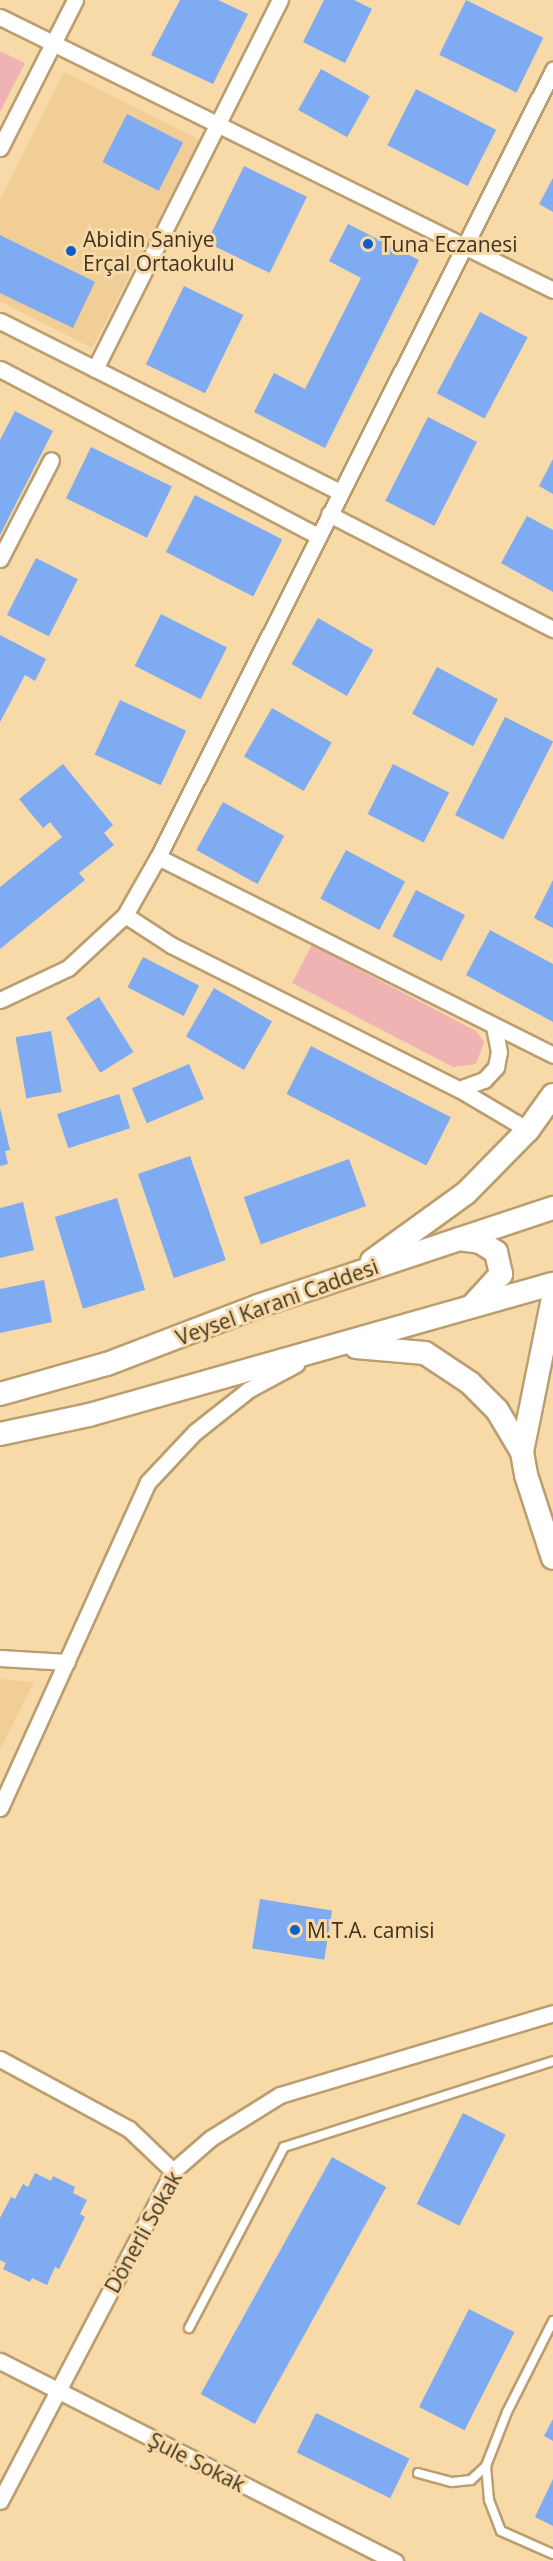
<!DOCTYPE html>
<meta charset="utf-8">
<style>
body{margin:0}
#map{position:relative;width:553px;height:2561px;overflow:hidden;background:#f8d9a8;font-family:"Open Sans",sans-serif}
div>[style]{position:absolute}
.built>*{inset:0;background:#f2ce97}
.green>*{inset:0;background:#efb3b3}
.building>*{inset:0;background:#7eabf1;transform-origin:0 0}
.roads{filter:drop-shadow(2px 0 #bb9e6f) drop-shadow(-2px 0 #bb9e6f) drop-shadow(0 2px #bb9e6f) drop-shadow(0 -2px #bb9e6f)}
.lane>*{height:8px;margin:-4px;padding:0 4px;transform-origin:4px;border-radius:4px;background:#fff}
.street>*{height:15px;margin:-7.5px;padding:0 7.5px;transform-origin:7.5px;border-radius:7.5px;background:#fff}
.secondary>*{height:22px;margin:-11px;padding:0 11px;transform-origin:11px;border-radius:11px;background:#fff}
.dots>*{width:16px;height:16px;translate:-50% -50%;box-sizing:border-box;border:3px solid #f8d9a8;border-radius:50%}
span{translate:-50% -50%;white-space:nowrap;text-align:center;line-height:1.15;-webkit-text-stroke:6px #f8d9a8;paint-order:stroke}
.poi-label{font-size:21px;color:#3f331f}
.left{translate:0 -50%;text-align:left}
.street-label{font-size:21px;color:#3f331f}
</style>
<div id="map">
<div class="built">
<i style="clip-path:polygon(64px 72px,200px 140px,92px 348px,0 301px,0 200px)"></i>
<i style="clip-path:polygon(0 1679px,34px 1682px,0 1750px)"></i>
</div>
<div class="green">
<i style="clip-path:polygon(0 51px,25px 63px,0 112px)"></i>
<i style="clip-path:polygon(312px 945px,476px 1031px,484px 1042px,476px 1064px,453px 1067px,292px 983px)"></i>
</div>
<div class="building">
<i style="clip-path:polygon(180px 0,218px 0,248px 14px,213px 84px,151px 55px)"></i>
<i style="clip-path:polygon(324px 0,354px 0,372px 9px,345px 63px,303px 42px)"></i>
<i style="left:466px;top:0;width:86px;height:61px;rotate:26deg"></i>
<i style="left:321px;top:69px;width:56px;height:47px;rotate:29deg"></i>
<i style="left:416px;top:89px;width:90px;height:63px;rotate:27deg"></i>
<i style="left:127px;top:114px;width:63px;height:54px;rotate:27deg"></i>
<i style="left:244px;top:166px;width:70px;height:85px;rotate:26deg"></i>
<i style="clip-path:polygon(553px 178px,553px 212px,539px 204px)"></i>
<i style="clip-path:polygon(348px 224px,419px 260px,325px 448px,254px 412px,274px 373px,305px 389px,361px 278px,329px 261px)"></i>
<i style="clip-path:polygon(0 235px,95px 282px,73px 328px,0 293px)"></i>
<i style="left:184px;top:286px;width:66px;height:87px;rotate:26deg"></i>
<i style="left:480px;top:312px;width:54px;height:92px;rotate:28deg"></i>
<i style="clip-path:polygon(15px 411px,53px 431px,0 535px,0 440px)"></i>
<i style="left:428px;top:417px;width:55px;height:94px;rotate:27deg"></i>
<i style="left:91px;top:447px;width:90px;height:57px;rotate:26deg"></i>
<i style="clip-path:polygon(553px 459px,553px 494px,539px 486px)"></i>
<i style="left:195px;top:495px;width:98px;height:64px;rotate:27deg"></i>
<i style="clip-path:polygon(527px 516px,553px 530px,553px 592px,501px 563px)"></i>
<i style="left:36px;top:558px;width:47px;height:64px;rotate:27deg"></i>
<i style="left:161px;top:614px;width:74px;height:58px;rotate:27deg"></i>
<i style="left:318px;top:618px;width:64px;height:53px;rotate:30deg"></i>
<i style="clip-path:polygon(0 635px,46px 659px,35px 681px,25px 675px,0 722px)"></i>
<i style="left:437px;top:667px;width:69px;height:53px;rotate:28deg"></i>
<i style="left:120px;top:700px;width:73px;height:60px;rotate:25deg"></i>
<i style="left:272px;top:708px;width:69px;height:56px;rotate:30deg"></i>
<i style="left:505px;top:717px;width:54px;height:110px;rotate:27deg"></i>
<i style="clip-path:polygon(63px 764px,113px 825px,104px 833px,114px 845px,79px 873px,85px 880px,0 949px,0 887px,62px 837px,50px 822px,43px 828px,19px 799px)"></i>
<i style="left:393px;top:764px;width:63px;height:56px;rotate:27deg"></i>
<i style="left:223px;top:802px;width:70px;height:55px;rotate:29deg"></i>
<i style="left:346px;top:850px;width:67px;height:55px;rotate:28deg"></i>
<i style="clip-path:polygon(553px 880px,553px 928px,534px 918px)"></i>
<i style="left:416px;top:890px;width:55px;height:52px;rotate:27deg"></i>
<i style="clip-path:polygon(490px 930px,553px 964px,553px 1022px,466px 975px)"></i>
<i style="left:143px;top:957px;width:63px;height:34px;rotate:27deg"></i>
<i style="left:214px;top:988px;width:67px;height:56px;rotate:30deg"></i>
<i style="left:99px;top:997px;width:65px;height:39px;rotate:58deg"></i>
<i style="left:51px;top:1031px;width:62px;height:36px;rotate:80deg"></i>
<i style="left:311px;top:1046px;width:157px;height:54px;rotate:27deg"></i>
<i style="left:189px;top:1064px;width:38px;height:62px;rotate:67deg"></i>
<i style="left:119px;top:1094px;width:36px;height:65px;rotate:72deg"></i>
<i style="clip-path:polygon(0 1108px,10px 1150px,5px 1151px,8px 1164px,0 1166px)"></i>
<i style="left:190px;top:1156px;width:110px;height:55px;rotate:71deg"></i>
<i style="left:349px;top:1159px;width:50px;height:112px;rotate:70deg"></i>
<i style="left:117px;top:1198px;width:96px;height:65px;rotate:73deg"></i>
<i style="clip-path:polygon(23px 1202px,34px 1250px,0 1258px,0 1208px)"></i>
<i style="clip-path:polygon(44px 1280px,52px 1322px,0 1333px,0 1289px)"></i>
<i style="left:260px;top:1899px;width:73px;height:50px;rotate:9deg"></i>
<i style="left:463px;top:2113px;width:48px;height:102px;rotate:27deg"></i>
<i style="left:332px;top:2157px;width:62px;height:271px;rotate:29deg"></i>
<i style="clip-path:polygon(35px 2173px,51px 2181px,53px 2176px,75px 2187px,73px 2193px,87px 2200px,80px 2214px,85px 2217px,59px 2269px,55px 2267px,47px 2285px,32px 2278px,30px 2282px,3px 2269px,6px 2263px,0 2260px,0 2218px,11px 2197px,15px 2199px,23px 2184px,28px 2187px)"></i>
<i style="left:469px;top:2309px;width:51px;height:110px;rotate:27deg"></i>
<i style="left:316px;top:2413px;width:104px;height:44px;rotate:26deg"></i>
<i style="clip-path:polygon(553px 2419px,553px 2441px,544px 2436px)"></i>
<i style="clip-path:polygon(553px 2479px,553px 2526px,535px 2517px)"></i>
</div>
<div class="roads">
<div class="lane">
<i style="left:553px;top:2321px;width:102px;rotate:116.8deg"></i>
<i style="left:507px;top:2412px;width:58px;rotate:111.3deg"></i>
<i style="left:486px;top:2466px;width:34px;rotate:85deg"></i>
<i style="left:489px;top:2500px;width:33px;rotate:69deg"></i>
<i style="left:501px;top:2531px;width:57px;rotate:23.9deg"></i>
<i style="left:189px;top:2328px;width:204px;rotate:-62.3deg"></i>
<i style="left:284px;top:2147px;width:282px;rotate:-17.7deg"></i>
<i style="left:418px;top:2473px;width:35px;rotate:15deg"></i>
<i style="left:452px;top:2482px;width:19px;rotate:-6deg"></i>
<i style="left:471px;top:2480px;width:21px;rotate:-43deg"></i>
</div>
<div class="street">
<i style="left:0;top:17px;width:617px;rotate:26.27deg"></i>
<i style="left:0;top:148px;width:166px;rotate:-63.1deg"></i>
<i style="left:0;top:321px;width:381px;rotate:26.7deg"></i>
<i style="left:0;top:369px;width:359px;rotate:27.7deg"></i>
<i style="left:95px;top:369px;width:413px;rotate:-63.4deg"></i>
<i style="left:329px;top:514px;width:252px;rotate:27.2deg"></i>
<i style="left:0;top:559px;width:111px;rotate:-62.7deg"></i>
<i style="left:158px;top:857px;width:442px;rotate:26.6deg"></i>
<i style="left:125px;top:915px;width:55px;rotate:33.1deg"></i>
<i style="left:171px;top:945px;width:322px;rotate:26.6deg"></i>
<i style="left:459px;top:1089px;width:80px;rotate:30.7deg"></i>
<i style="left:0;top:1000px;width:75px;rotate:-25.2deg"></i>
<i style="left:68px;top:968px;width:78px;rotate:-42.9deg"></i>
<i style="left:125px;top:915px;width:67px;rotate:-60.4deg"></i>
<i style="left:158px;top:857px;width:881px;rotate:-63.35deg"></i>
<i style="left:459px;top:1089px;width:27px;rotate:-20deg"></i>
<i style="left:484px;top:1080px;width:18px;rotate:-47deg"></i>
<i style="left:496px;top:1067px;width:15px;rotate:-79deg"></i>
<i style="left:499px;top:1052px;width:25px;rotate:-101deg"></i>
<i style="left:0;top:1658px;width:67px;rotate:3.4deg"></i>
<i style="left:0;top:1808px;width:358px;rotate:-65.6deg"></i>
<i style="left:148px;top:1482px;width:69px;rotate:-46.8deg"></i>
<i style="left:195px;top:1432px;width:68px;rotate:-38.4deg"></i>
<i style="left:248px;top:1390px;width:55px;rotate:-28.4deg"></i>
<i style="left:0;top:2059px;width:147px;rotate:28.5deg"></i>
<i style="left:129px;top:2129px;width:61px;rotate:43.7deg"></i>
<i style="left:0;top:2361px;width:443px;rotate:26.9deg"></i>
<i style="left:0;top:2501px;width:373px;rotate:-62.3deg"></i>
<i style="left:173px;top:2171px;width:50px;rotate:-41deg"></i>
<i style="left:211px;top:2138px;width:81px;rotate:-31.9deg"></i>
<i style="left:280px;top:2095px;width:285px;rotate:-16.7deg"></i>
</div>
<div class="secondary">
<i style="left:459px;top:1239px;width:21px;rotate:8deg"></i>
<i style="left:480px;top:1242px;width:19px;rotate:32deg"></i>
<i style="left:496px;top:1252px;width:23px;rotate:77deg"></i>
<i style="left:501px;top:1274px;width:42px;rotate:132.1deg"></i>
<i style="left:372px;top:1261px;width:116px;rotate:-35.9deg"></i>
<i style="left:466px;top:1193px;width:88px;rotate:-45.5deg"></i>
<i style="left:528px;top:1130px;width:43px;rotate:-54.5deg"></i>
<i style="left:553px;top:1298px;width:157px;rotate:101.4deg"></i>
<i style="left:522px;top:1452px;width:23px;rotate:80deg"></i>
<i style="left:526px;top:1475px;width:87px;rotate:72deg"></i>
<i style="left:356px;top:1347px;width:69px;rotate:5deg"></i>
<i style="left:425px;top:1353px;width:54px;rotate:33.7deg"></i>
<i style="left:470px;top:1383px;width:38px;rotate:45deg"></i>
<i style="left:497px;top:1410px;width:49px;rotate:59.2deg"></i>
<i style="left:0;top:1394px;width:111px;rotate:-15.7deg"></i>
<i style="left:107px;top:1364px;width:162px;rotate:-21deg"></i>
<i style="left:258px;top:1306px;width:311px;rotate:-18.4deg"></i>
<i style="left:0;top:1434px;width:91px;rotate:-12.1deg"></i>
<i style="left:89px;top:1415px;width:482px;rotate:-15.8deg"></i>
</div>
</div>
<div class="dots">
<i style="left:368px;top:244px;background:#115dc7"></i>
<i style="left:71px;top:251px;background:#115dc7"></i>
<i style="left:295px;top:1930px;background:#115dc7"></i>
</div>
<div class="poi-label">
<span class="left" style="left:83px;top:251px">Abidin Saniye<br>Erçal Ortaokulu</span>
<span class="left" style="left:380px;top:244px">Tuna Eczanesi</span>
<span class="left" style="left:307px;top:1930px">M.T.A. camisi</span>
</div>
<div class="street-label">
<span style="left:277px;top:1302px;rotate:-20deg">Veysel Karani Caddesi</span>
<span style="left:143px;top:2232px;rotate:-61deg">Dönerli Sokak</span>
<span style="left:197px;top:2462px;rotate:27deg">Şule Sokak</span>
</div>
</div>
